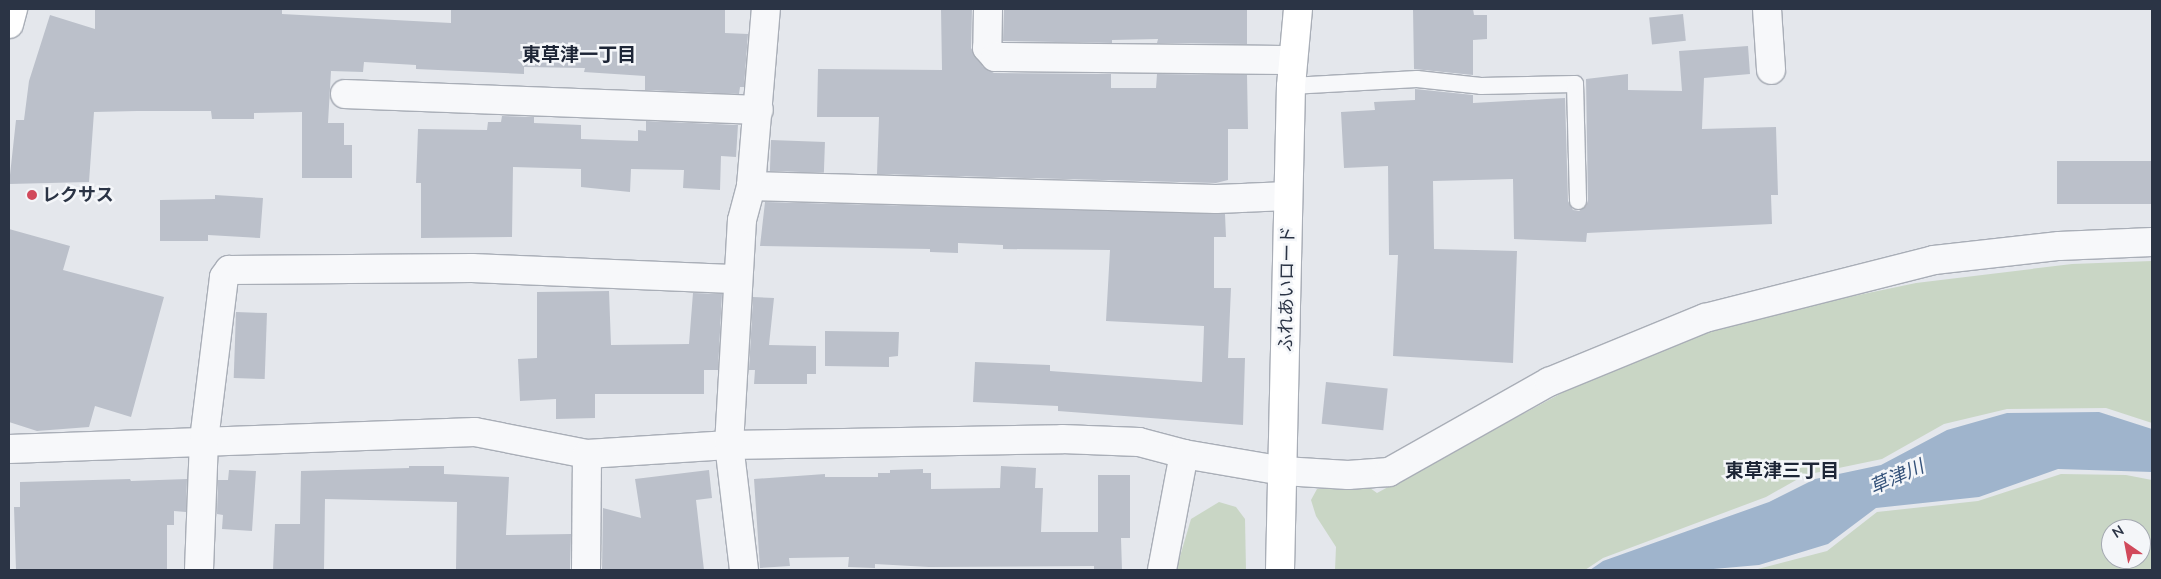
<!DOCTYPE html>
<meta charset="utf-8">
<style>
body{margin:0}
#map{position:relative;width:2161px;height:579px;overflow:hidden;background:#e4e7ec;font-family:"Nunito Sans","Noto Sans JP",sans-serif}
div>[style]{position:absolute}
.green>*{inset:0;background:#c9d6c5}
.water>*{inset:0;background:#9fb4cc}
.building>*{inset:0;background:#bbc0ca;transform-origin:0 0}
.roads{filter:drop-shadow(1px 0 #a9aeb7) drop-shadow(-1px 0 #a9aeb7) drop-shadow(0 1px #a9aeb7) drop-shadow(0 -1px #a9aeb7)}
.lane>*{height:16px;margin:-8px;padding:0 8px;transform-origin:8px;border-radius:8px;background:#f7f8fa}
.street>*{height:28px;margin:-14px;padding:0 14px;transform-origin:14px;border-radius:14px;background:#f7f8fa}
.secondary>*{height:28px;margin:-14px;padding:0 14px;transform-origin:14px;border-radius:14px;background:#fff}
.highway>*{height:28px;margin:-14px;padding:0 14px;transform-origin:14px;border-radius:14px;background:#fff}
.dots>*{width:14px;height:14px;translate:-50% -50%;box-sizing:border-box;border:2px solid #f4f6f9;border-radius:50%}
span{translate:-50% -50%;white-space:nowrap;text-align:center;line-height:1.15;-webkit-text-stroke:5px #f4f6f9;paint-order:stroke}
.poi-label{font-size:18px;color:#2b3445;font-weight:700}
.left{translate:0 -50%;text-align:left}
.street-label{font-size:18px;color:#2b3445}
.neighbourhood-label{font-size:19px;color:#1d2536;font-weight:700}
.water-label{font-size:19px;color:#34527a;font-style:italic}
.frame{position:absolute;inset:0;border:10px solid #2b3445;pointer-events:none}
.north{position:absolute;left:2101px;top:519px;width:50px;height:50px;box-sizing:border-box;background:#f4f6f9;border:1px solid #a4a8b1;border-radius:50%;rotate:327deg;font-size:14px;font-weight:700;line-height:20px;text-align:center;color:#2b3445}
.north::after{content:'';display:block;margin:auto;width:18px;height:22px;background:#d1495b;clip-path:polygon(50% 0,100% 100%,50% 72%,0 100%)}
</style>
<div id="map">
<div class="green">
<i style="clip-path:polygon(2152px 261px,2152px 423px,2106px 408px,2007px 409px,1944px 424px,1882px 459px,1805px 475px,1766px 497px,1603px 558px,1585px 570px,1335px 570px,1336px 547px,1316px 516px,1311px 500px,1317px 489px,1370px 488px,1377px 493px,1593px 376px,1709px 332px,1782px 311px,1916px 283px,2072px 264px)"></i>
<i style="clip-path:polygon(evenodd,2061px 474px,2126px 475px,2152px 480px,2152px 570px,1754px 570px,1827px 551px,1877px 512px,1978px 501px,2061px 474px,2111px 529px,2141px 529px,2141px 559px,2111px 559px,2111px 529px)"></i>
<i style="clip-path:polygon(1219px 502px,1236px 507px,1245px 519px,1246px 570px,1176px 570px,1191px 519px)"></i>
</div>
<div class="water">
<i style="clip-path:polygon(2099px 412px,2152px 429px,2152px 472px,2058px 469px,1979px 497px,1876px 508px,1828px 544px,1759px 565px,1702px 570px,1590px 570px,1603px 561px,1769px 502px,1815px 479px,1881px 465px,1947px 430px,2007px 413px)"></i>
</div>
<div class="building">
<i style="clip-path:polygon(95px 9px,282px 9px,282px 14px,451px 23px,451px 9px,725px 9px,725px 33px,748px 34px,744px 87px,740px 87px,739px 94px,645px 90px,645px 76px,584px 72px,585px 68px,524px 67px,524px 74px,416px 69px,416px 65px,364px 62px,363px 72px,331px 71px,328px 123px,344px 123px,344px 145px,352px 145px,352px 178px,302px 178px,302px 112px,254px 113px,254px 119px,212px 119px,211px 111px,137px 111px,94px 112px,89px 182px,9px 184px,16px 120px,24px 120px,29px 81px,50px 15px,95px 29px)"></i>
<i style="clip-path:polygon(941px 9px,972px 9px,971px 48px,983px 67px,994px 73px,1111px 74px,1111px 88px,1156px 88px,1157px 74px,1247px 75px,1248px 129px,1228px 129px,1228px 180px,1216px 183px,877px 174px,879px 117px,817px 117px,818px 69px,942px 70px)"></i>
<i style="clip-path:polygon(1004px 9px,1247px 9px,1247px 44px,1157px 43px,1158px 39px,1112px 40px,1112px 43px,1003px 41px)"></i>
<i style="clip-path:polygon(1413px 9px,1473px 9px,1474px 15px,1487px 15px,1487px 39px,1473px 40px,1473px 75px,1414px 69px)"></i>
<i style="left:1683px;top:14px;width:27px;height:34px;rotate:84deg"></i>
<i style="clip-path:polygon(1748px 46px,1750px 74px,1704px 78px,1702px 129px,1776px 127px,1778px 195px,1771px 195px,1772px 224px,1587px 233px,1586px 242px,1514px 239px,1513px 179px,1433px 181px,1434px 249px,1517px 251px,1513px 363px,1393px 356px,1398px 255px,1389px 255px,1388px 166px,1344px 168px,1341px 112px,1375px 110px,1374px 102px,1415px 100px,1415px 89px,1473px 95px,1473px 103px,1565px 98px,1568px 201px,1573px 210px,1579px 211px,1586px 206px,1588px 201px,1586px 79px,1628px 74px,1628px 90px,1682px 91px,1679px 51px)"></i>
<i style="clip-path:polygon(502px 116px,534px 117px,534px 123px,581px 125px,581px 139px,638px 141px,638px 130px,646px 131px,646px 121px,738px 125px,736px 157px,721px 156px,720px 190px,683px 188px,684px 170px,631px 169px,630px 192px,581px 187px,581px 169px,513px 167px,512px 237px,421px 238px,421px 183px,416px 183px,418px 129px,487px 130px,488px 122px,501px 122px)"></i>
<i style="left:771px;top:140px;width:54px;height:31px;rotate:2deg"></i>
<i style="left:2152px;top:161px;width:43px;height:95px;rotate:90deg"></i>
<i style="clip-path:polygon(215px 195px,263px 198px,260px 238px,208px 235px,208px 241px,160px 241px,160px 200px,215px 199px)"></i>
<i style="clip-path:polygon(765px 202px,1225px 214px,1226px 237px,1214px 237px,1214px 288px,1231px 288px,1228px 358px,1245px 358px,1243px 425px,1058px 411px,1058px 406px,973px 402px,975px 362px,1050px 365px,1050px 371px,1202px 382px,1204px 326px,1106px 321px,1110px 250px,1003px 249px,1003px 245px,958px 243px,958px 253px,930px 252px,930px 249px,760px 246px)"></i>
<i style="clip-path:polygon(9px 229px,70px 246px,63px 270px,164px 297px,131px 417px,95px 406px,89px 427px,37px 431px,9px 422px)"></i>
<i style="clip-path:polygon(609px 291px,611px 345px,689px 344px,693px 293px,722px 294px,718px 370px,704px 370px,704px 394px,595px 394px,595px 418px,556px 419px,556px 399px,520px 401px,518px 359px,537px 358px,537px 292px)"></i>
<i style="clip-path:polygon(753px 297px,774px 298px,769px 345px,816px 346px,816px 374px,807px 374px,807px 384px,754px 384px,755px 370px,749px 370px)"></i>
<i style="left:236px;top:312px;width:31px;height:66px;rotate:2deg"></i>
<i style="clip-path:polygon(825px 331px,899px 332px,898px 356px,889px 357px,889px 367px,825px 366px)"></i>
<i style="left:1326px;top:382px;width:62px;height:42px;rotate:6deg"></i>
<i style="clip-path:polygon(409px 466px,444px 466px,444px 474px,509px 477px,506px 535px,571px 534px,570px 570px,456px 570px,457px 502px,325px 499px,324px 570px,273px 570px,275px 524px,300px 524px,301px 471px,409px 468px)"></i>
<i style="clip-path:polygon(1001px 466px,1036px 468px,1035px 488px,1043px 488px,1041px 532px,1098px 532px,1098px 475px,1130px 475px,1130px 538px,1121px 538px,1122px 570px,1094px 570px,1094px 566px,929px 567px,875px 564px,875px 568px,848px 567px,849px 557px,789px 558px,790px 566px,760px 568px,754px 479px,825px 474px,825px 477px,878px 477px,878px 473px,890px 473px,890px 470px,923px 469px,923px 473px,931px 473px,931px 489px,1000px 488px)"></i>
<i style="clip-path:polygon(229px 470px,256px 471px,252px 531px,222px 529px,223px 515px,217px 514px,218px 480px,228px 480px)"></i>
<i style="clip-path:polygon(709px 470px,712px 498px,696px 500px,704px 570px,602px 570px,603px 508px,641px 518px,635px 479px)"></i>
<i style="clip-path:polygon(130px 479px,131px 481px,187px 479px,186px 512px,174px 511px,174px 525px,167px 525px,167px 570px,16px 570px,14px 507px,20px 507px,20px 482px)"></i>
</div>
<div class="roads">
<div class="lane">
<i style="left:1291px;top:86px;width:126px;rotate:-3.2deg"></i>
<i style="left:1417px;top:79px;width:64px;rotate:6.2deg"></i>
<i style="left:1481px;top:86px;width:94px;rotate:-1.2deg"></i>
<i style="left:1575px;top:84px;width:117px;rotate:88.5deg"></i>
</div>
<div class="street">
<i style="left:988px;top:9px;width:39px;rotate:91deg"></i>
<i style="left:987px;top:48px;width:12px;rotate:48deg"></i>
<i style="left:995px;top:57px;width:298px;rotate:0.6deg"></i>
<i style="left:1767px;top:9px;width:61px;rotate:86.2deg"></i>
<i style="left:345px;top:94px;width:414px;rotate:2.2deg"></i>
<i style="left:751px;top:186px;width:465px;rotate:1.6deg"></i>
<i style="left:1216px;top:199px;width:72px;rotate:-2.4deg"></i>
<i style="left:9px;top:449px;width:466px;rotate:-2.1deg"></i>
<i style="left:475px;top:432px;width:114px;rotate:11.1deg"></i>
<i style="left:587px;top:454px;width:142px;rotate:-3.6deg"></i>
<i style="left:729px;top:445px;width:333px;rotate:-1deg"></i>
<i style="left:1062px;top:439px;width:77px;rotate:2.2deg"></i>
<i style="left:1139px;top:442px;width:47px;rotate:14.9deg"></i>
<i style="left:1184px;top:454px;width:100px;rotate:9.7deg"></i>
<i style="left:1283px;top:471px;width:65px;rotate:3.5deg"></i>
<i style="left:1348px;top:475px;width:41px;rotate:-4.2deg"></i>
<i style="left:1389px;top:472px;width:184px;rotate:-29.4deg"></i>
<i style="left:1549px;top:382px;width:169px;rotate:-22.3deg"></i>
<i style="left:1705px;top:318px;width:236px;rotate:-14.2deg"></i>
<i style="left:1934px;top:260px;width:126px;rotate:-6.4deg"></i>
<i style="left:2059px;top:246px;width:93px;rotate:-2.5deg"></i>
<i style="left:199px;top:570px;width:130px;rotate:-87.8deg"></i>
<i style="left:204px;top:440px;width:164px;rotate:-83deg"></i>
<i style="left:224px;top:277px;width:9px;rotate:-54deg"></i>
<i style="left:229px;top:270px;width:243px;rotate:-0.5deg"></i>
<i style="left:472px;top:268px;width:265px;rotate:2.4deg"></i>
<i style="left:586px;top:570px;width:116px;rotate:-89.5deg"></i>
<i style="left:744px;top:570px;width:126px;rotate:-96.8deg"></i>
<i style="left:729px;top:445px;width:225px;rotate:-86.7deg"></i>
<i style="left:742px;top:220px;width:35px;rotate:-75deg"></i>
<i style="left:751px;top:186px;width:178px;rotate:-85.2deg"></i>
<i style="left:1162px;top:570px;width:118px;rotate:-79.3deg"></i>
</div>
<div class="secondary">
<i style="left:1280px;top:570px;width:484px;rotate:-88.7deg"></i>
<i style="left:1291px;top:86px;width:77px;rotate:-84.8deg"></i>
</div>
<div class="highway">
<i style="left:9px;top:24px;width:16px;rotate:-75deg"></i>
</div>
</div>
<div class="dots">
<i style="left:32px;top:195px;background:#d1495b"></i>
</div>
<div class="poi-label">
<span class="left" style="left:42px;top:195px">レクサス</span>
</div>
<div class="street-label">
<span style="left:1287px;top:289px;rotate:-89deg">ふれあいロード</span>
</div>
<div class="neighbourhood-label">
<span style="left:579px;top:56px">東草津一丁目</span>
<span style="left:1782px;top:472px">東草津三丁目</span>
</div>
<div class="water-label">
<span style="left:1897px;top:478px;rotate:-24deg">草津川</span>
</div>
<div class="frame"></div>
<div class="north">N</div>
</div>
